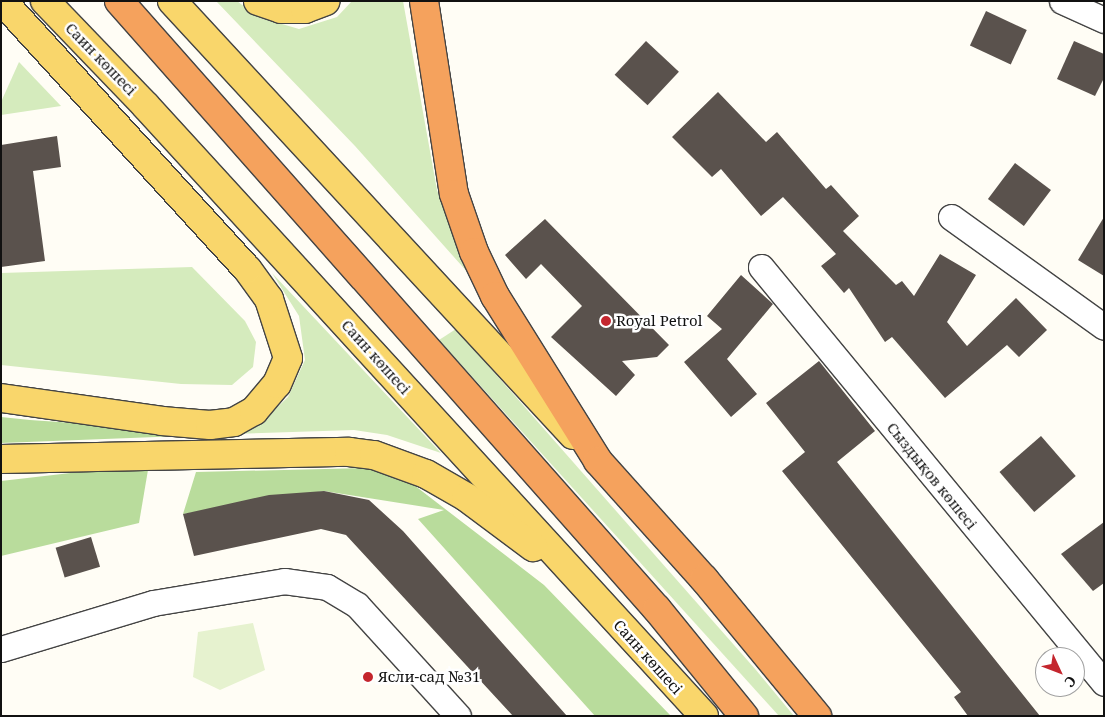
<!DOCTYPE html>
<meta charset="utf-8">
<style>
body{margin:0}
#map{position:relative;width:1105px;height:717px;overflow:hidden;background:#fffdf5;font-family:"Noto Serif",serif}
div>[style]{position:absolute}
.green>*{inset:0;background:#d5ebbd}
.forest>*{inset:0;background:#b9dc9c}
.pitch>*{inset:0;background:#e6f2cf}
.building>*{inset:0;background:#5a524d;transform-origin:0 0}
.roads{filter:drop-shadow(1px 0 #444) drop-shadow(-1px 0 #444) drop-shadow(0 1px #444) drop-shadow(0 -1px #444)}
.street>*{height:25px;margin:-12.5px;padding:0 12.5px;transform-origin:12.5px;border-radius:12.5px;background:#fff}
.primary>*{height:28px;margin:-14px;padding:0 14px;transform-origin:14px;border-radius:14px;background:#f9d66b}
.highway>*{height:28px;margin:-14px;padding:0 14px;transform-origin:14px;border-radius:14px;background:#f5a25d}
.dots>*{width:14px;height:14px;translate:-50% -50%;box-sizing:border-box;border:2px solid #fff;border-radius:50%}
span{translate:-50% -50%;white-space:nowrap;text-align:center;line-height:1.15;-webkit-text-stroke:5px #fff;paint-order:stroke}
.street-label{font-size:15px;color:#111}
.poi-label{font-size:15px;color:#111}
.left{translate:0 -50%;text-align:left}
.frame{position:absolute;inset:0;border:2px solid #111;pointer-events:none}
.north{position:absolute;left:1035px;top:647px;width:50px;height:50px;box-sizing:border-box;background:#fff;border:1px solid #a0a0a0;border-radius:50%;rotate:133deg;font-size:14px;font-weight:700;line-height:20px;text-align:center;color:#111}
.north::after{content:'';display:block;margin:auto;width:18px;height:22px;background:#c4262e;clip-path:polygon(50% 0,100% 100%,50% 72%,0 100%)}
</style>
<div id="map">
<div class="green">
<i style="clip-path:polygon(216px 1px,237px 1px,258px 17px,299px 29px,337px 17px,352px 1px,403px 1px,437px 190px,452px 233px,478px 284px,355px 146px)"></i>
<i style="clip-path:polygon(19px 62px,61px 106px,1px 115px,1px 102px)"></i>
<i style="clip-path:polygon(192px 267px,245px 321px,256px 342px,253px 367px,232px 385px,181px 384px,1px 365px,1px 273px)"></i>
<i style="clip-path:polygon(272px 273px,441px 453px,387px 435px,354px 430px,234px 434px,266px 418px,288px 397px,305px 360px,299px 316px)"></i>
<i style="clip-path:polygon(456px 329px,756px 670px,794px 716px,779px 716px,439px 340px)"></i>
</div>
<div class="forest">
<i style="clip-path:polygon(1px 417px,30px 420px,234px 434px,1px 443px)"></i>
<i style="clip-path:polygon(149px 464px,139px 523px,1px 556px,1px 481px)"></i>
<i style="clip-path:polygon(366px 468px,414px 485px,544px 585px,671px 716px,595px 716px,418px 519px,444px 510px,324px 491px,183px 514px,196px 472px)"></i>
</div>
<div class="pitch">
<i style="clip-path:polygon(253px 623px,265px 670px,220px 690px,193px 677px,198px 632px)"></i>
</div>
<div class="building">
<i style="left:986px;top:11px;width:45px;height:38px;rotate:25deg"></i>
<i style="left:646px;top:41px;width:45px;height:46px;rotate:43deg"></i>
<i style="clip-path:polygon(1074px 41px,1104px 54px,1104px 78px,1095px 96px,1057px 79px)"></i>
<i style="clip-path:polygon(718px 92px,766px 142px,777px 132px,826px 189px,831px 185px,859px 216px,843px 231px,896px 285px,902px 281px,914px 296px,940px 254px,976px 275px,947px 322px,967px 346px,1016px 298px,1047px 330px,1019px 357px,1007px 345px,945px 398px,892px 337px,885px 342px,849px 288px,844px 293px,821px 266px,836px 254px,783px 197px,761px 216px,721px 169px,712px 177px,672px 137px)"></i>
<i style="clip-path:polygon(57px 136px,61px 167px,33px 171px,45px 261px,1px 267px,1px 145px)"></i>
<i style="left:1015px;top:163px;width:45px;height:45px;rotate:37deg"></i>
<i style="clip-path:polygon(1104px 217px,1104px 276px,1078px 260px)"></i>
<i style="clip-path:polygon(545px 219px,669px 345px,657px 357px,622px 361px,635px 375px,616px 396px,551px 337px,582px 306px,541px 264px,526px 279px,505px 255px)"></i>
<i style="clip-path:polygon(741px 275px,773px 304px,727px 359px,757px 394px,731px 417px,684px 362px,722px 329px,707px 316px)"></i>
<i style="clip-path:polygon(819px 361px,875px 431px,837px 462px,1040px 716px,968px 716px,954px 697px,961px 692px,782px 471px,805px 452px,766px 403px)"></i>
<i style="left:1041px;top:436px;width:53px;height:55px;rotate:49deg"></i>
<i style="clip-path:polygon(324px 491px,369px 500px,403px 531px,567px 716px,513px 716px,346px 535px,321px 529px,194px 556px,183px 514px,269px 495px)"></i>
<i style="clip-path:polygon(1104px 522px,1104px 583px,1093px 591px,1061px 554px)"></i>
<i style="left:91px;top:537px;width:31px;height:37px;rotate:73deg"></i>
</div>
<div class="roads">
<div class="street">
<i style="left:1062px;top:1px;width:46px;rotate:24.3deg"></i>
<i style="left:951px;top:217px;width:188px;rotate:35.7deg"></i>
<i style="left:761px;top:267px;width:539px;rotate:50.49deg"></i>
<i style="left:1px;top:649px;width:159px;rotate:-16.8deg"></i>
<i style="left:153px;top:603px;width:133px;rotate:-9.5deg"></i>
<i style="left:284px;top:581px;width:43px;rotate:7.9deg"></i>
<i style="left:327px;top:587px;width:35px;rotate:31deg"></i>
<i style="left:357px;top:605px;width:150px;rotate:47.7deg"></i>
</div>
<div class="primary">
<i style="left:45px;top:1px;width:144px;rotate:46.1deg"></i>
<i style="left:145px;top:105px;width:828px;rotate:47.54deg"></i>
<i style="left:172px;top:1px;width:591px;rotate:47.26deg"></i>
<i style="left:258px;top:1px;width:24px;rotate:19deg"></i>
<i style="left:281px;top:9px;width:24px"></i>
<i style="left:305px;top:9px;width:22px;rotate:-21deg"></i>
<i style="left:1px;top:398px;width:163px;rotate:8.1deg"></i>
<i style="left:162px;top:421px;width:48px;rotate:4.8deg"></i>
<i style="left:210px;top:425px;width:24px;rotate:-7deg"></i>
<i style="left:234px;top:422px;width:23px;rotate:-29deg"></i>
<i style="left:254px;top:411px;width:35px;rotate:-50deg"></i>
<i style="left:277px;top:384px;width:28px;rotate:-67deg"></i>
<i style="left:288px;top:358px;width:62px;rotate:-107.9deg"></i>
<i style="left:269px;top:299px;width:37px;rotate:-126deg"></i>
<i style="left:247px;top:269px;width:363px;rotate:-132.4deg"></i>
<i style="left:1px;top:459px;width:348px;rotate:-1.2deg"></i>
<i style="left:349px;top:452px;width:25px;rotate:7deg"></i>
<i style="left:374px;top:455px;width:55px;rotate:20.1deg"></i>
<i style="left:426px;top:474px;width:46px;rotate:29.9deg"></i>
<i style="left:466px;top:497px;width:84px;rotate:36.7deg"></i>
</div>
<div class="highway">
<i style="left:119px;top:1px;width:812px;rotate:48.5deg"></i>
<i style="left:657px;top:609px;width:138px;rotate:50.9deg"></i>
<i style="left:424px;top:1px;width:195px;rotate:81.2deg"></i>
<i style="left:454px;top:194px;width:61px;rotate:71deg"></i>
<i style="left:474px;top:252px;width:49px;rotate:64.5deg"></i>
<i style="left:495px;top:296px;width:195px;rotate:58deg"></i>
<i style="left:598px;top:461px;width:159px;rotate:48.1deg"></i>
<i style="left:704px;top:579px;width:178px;rotate:50.5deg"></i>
</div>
</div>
<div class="dots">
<i style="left:606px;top:321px;background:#c4262e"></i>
<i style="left:368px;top:677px;background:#c4262e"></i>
</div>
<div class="street-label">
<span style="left:101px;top:59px;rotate:46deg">Саин көшесі</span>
<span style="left:376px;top:357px;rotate:48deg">Саин көшесі</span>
<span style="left:932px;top:476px;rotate:51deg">Сыздықов көшесі</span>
<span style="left:648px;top:657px;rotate:48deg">Саин көшесі</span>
</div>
<div class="poi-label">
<span class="left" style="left:616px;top:321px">Royal Petrol</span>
<span class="left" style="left:378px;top:677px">Ясли-сад №31</span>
</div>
<div class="frame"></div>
<div class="north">С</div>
</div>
